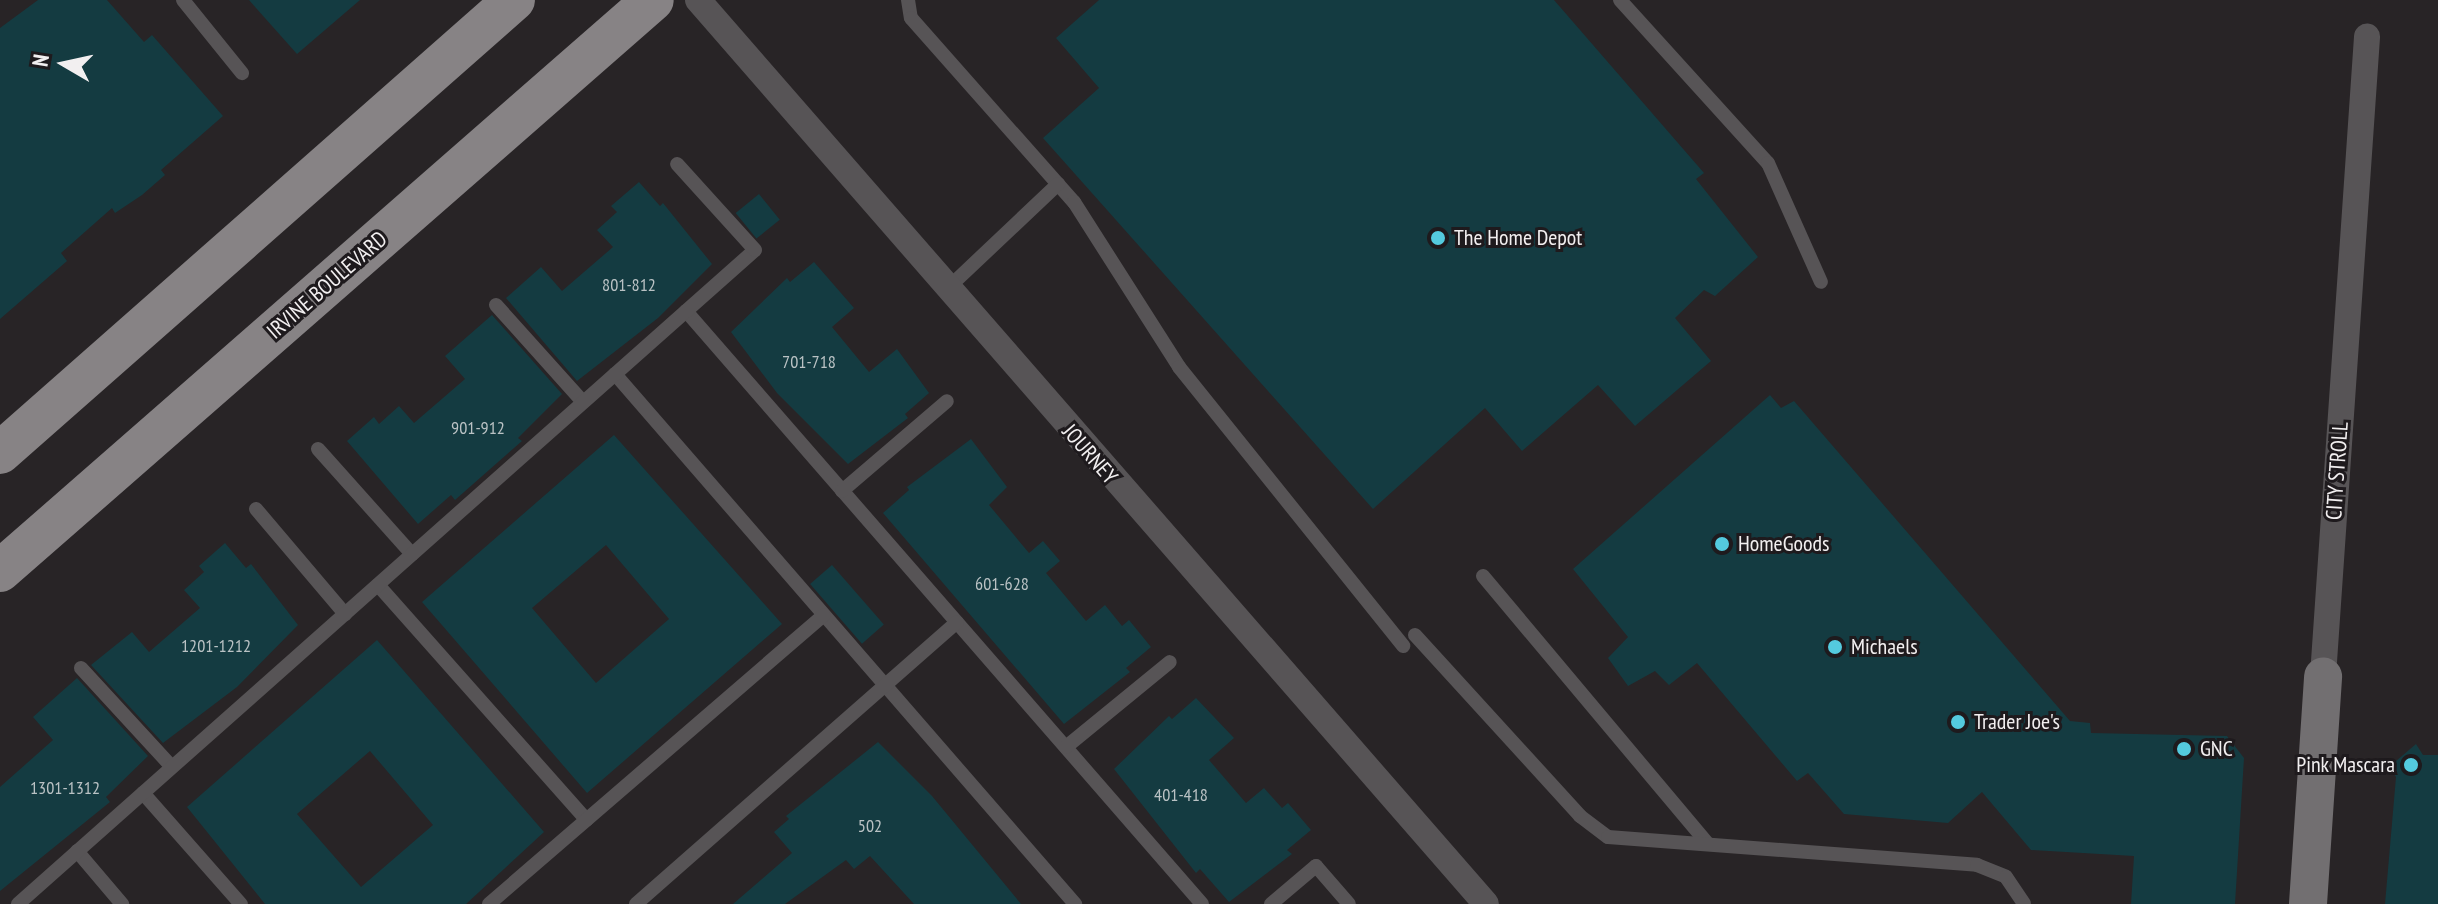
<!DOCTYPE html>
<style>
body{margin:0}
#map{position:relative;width:2438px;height:904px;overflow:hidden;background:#282426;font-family:"PT Sans Narrow",sans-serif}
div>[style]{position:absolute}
.building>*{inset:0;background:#143b41;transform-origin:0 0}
.lane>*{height:14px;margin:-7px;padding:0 7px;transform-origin:7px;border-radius:7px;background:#575456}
.street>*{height:26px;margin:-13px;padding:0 13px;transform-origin:13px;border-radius:13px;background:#575456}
.secondary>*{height:38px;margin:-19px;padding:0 19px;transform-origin:19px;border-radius:19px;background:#726f71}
.primary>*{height:42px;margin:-21px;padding:0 21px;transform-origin:21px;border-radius:21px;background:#878385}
.dots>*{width:22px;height:22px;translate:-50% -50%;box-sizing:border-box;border:4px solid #1e1a1d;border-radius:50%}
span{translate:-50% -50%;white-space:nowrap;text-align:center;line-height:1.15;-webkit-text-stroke:6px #1e1a1d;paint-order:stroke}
.number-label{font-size:18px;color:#bac2c4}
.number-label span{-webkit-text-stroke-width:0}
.poi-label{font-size:22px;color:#f2eff0}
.left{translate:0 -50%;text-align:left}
.right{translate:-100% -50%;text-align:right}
.street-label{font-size:22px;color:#f2eff0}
.north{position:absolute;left:24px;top:24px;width:80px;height:80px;-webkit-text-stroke:6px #1e1a1d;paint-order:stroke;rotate:279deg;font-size:22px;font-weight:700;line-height:32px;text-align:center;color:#f2eff0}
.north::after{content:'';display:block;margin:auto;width:28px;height:36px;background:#f2eff0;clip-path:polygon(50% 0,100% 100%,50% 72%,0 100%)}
</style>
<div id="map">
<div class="building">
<i style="clip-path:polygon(38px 0,107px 0,144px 42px,152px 35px,223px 116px,161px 170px,165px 175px,142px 195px,115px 213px,112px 208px,61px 253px,67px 261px,0 319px,0 28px)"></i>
<i style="clip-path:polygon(249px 0,360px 0,297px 54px)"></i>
<i style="clip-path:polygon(1099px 0,1554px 0,1704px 173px,1696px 179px,1758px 257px,1715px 296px,1704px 290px,1675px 318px,1711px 361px,1635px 426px,1598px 385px,1522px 451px,1485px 408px,1373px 509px,1043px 138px,1099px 88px,1056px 38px)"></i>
<i style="clip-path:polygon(639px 182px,660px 206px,663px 203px,712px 264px,658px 318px,577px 381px,506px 298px,541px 267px,562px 291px,613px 247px,597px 230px,617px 212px,611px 206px)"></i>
<i style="left:759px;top:194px;width:33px;height:30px;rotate:51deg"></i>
<i style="clip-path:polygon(814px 262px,854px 308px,832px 327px,869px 372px,897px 349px,929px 393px,905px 414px,908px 418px,848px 464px,777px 393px,731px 332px,787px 278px,790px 282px)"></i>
<i style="clip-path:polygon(492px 315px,562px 394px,518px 438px,522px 441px,455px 500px,451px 495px,418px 524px,347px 441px,374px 417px,379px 424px,399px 406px,414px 423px,465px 379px,445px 356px)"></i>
<i style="clip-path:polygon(1770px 395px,1781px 408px,1794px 401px,2070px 721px,2090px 723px,2091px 733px,2227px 736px,2244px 758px,2235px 904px,2131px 904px,2134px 856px,2031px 850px,1982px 792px,1948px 823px,1844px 814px,1808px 773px,1797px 781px,1697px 663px,1669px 685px,1655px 671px,1628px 686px,1608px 658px,1628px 637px,1573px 569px)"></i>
<i style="clip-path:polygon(evenodd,614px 435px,782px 624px,587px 793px,422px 602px,614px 435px,606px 545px,669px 619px,596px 683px,532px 608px,606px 545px)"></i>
<i style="clip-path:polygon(971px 439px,1007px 487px,989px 505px,1029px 553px,1043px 541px,1060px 561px,1046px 573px,1086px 621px,1105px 605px,1122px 626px,1129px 620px,1151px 647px,1126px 668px,1130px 672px,1064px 724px,883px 513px,909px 490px,907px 487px)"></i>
<i style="clip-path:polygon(225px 543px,246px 568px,251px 564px,298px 625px,237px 687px,163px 743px,91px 665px,132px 632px,149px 652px,200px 608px,184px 590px,204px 572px,199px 566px)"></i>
<i style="left:832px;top:565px;width:79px;height:29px;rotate:49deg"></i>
<i style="clip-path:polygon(evenodd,377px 640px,544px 832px,466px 904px,265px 904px,187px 807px,377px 640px,370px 751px,433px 825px,361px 887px,297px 814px,370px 751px)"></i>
<i style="clip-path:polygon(77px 678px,148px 756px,106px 797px,110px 802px,0 891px,0 787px,53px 740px,33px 717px)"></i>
<i style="clip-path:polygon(1196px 698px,1234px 738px,1209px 760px,1246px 803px,1264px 788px,1282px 808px,1288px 803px,1311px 830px,1287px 850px,1292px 854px,1229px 902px,1200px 869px,1196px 873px,1114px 769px,1169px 716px,1172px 719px)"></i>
<i style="clip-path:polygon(878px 742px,932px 796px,1021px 904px,914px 904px,870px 856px,854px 869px,846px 860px,785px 904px,733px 904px,792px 853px,774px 832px,789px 819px,786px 816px)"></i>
<i style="clip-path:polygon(2416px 744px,2423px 755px,2438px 755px,2438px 904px,2385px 904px,2396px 777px,2389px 767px)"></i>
</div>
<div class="lane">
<i style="left:183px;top:0;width:94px;rotate:51.1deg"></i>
<i style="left:908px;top:0;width:18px;rotate:81deg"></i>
<i style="left:911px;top:18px;width:246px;rotate:48.5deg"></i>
<i style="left:1074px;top:202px;width:196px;rotate:57.5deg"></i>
<i style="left:1179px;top:367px;width:358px;rotate:51.2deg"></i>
<i style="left:1620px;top:0;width:220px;rotate:47.8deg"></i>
<i style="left:1768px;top:163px;width:130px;rotate:66deg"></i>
<i style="left:947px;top:289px;width:153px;rotate:-43.4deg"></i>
<i style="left:496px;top:305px;width:130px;rotate:48.1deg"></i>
<i style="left:686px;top:311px;width:786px;rotate:48.97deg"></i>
<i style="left:615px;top:374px;width:702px;rotate:49.04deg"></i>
<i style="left:318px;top:449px;width:141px;rotate:48.2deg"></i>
<i style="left:842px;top:491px;width:138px;rotate:-40.6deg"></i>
<i style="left:256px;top:509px;width:138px;rotate:49.7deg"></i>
<i style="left:1483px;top:576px;width:350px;rotate:50deg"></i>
<i style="left:378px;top:585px;width:314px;rotate:48.4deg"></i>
<i style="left:1415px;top:635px;width:245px;rotate:47.6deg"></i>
<i style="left:1580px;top:816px;width:35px;rotate:37deg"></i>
<i style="left:1608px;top:837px;width:370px;rotate:4.3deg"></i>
<i style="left:1977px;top:865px;width:31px;rotate:22deg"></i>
<i style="left:2006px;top:877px;width:32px;rotate:56deg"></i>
<i style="left:81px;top:668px;width:134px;rotate:47.4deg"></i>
<i style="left:1066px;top:747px;width:134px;rotate:-39.3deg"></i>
<i style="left:143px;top:793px;width:148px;rotate:48.6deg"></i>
<i style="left:77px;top:851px;width:70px;rotate:49.7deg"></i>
<i style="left:18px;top:904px;width:985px;rotate:-41.59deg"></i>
<i style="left:755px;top:250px;width:116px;rotate:-132.2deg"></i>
<i style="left:489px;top:904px;width:442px;rotate:-40.8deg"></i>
<i style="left:636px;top:904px;width:427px;rotate:-41.3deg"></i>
<i style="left:1271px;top:904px;width:59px;rotate:-40.2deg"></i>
<i style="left:1316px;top:866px;width:50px;rotate:49deg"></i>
</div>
<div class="street">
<i style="left:698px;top:0;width:1199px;rotate:48.92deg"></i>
<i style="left:2323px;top:676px;width:641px;rotate:-86.06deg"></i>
</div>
<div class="secondary">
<i style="left:2308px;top:904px;width:228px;rotate:-86.2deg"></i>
</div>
<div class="primary">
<i style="left:0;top:453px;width:685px;rotate:-41.39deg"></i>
<i style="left:0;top:571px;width:867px;rotate:-41.17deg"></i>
</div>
<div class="dots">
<i style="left:1438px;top:238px;background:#54cade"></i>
<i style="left:1722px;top:544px;background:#54cade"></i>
<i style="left:1835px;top:647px;background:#54cade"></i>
<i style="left:1958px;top:722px;background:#54cade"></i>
<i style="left:2184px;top:749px;background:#54cade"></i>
<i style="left:2411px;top:765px;background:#54cade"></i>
</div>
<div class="number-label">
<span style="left:629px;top:285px">801-812</span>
<span style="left:809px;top:362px">701-718</span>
<span style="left:478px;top:428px">901-912</span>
<span style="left:1002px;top:584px">601-628</span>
<span style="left:216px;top:646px">1201-1212</span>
<span style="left:65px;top:788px">1301-1312</span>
<span style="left:1181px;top:795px">401-418</span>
<span style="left:870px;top:826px">502</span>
</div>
<div class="poi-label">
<span class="left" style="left:1454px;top:238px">The Home Depot</span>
<span class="left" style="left:1738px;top:544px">HomeGoods</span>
<span class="left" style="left:1851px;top:647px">Michaels</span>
<span class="left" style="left:1974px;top:722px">Trader Joe's</span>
<span class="left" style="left:2200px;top:749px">GNC</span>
<span class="right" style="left:2395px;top:765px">Pink Mascara</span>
</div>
<div class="street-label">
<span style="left:327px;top:285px;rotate:-41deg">IRVINE BOULEVARD</span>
<span style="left:1090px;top:454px;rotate:49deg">JOURNEY</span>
<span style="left:2337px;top:471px;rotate:-86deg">CITY STROLL</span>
</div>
<div class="north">N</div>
</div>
